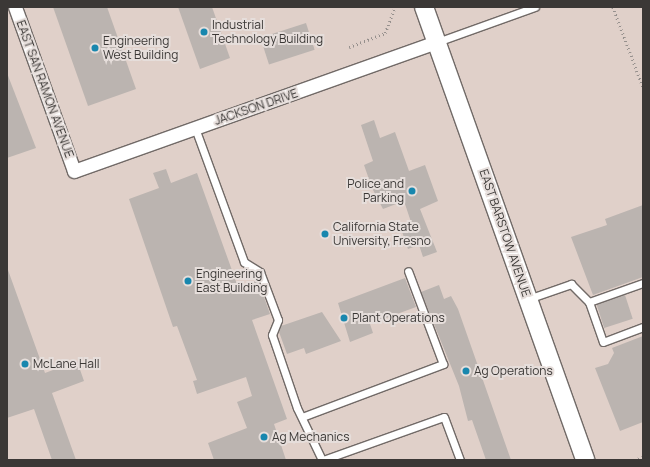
<!DOCTYPE html>
<style>
body{margin:0}
#map{position:relative;width:650px;height:467px;overflow:hidden;background:#e6dedb;font-family:Manrope,sans-serif}
div>[style]{position:absolute}
.built>*{inset:0;background:#e0d0c9;transform-origin:0 0}
.building>*{inset:0;background:#bbb4b0;transform-origin:0 0}
.path>*{height:2.5px;margin-top:-1.25px;transform-origin:0;background:repeating-linear-gradient(90deg,#96908d 0 1px,transparent 0 4px)}
.roads{filter:drop-shadow(1px 0 #716a67) drop-shadow(-1px 0 #716a67) drop-shadow(0 1px #716a67) drop-shadow(0 -1px #716a67)}
.lane>*{height:7px;margin:-3.5px;padding:0 3.5px;transform-origin:3.5px;border-radius:3.5px;background:#fff}
.street>*{height:13px;margin:-6.5px;padding:0 6.5px;transform-origin:6.5px;border-radius:6.5px;background:#fff}
.secondary>*{height:18px;margin:-9px;padding:0 9px;transform-origin:9px;border-radius:9px;background:#fff}
.dots>*{width:11px;height:11px;translate:-50% -50%;box-sizing:border-box;border:2px solid #e6dedb;border-radius:50%}
span{translate:-50% -50%;white-space:nowrap;text-align:center;line-height:1.15;-webkit-text-stroke:4px #e6dedb;paint-order:stroke}
.poi-label{font-size:12px;color:#3b3836}
.left{translate:0 -50%;text-align:left}
.right{translate:-100% -50%;text-align:right}
.street-label{font-size:12px;color:#3b3836}
.frame{position:absolute;inset:0;border:8px solid #3b3836;pointer-events:none}
</style>
<div id="map">
<div class="built">
<i style="left:7px;top:7px;width:636px;height:453px"></i>
</div>
<div class="building">
<i style="clip-path:polygon(53px 7px,107px 7px,136px 89px,88px 106px)"></i>
<i style="clip-path:polygon(178px 7px,212px 7px,230px 58px,200px 69px)"></i>
<i style="left:306px;top:23px;width:28px;height:48px;rotate:72deg"></i>
<i style="clip-path:polygon(7px 73px,36px 148px,7px 158px)"></i>
<i style="clip-path:polygon(374px 120px,380px 138px,395px 132px,409px 171px,425px 165px,438px 201px,420px 209px,437px 252px,423px 257px,419px 245px,408px 249px,400px 226px,411px 222px,404px 201px,383px 209px,372px 188px,364px 165px,373px 161px,361px 125px)"></i>
<i style="clip-path:polygon(166px 169px,171px 183px,197px 173px,238px 287px,258px 280px,270px 314px,252px 320px,287px 419px,274px 424px,286px 460px,214px 460px,208px 443px,247px 428px,237px 402px,252px 396px,246px 377px,197px 394px,193px 381px,197px 380px,177px 326px,173px 327px,129px 199px,159px 188px,153px 173px)"></i>
<i style="clip-path:polygon(643px 205px,643px 277px,593px 295px,571px 237px,607px 225px,605px 219px)"></i>
<i style="clip-path:polygon(8px 270px,45px 373px,77px 361px,84px 381px,52px 393px,76px 460px,52px 460px,34px 409px,7px 418px)"></i>
<i style="clip-path:polygon(405px 278px,416px 307px,370px 324px,373px 333px,350px 342px,338px 303px)"></i>
<i style="clip-path:polygon(439px 285px,444px 299px,451px 296px,458px 309px,511px 460px,486px 460px,472px 420px,468px 421px,459px 386px,421px 292px)"></i>
<i style="left:625px;top:295px;width:25px;height:30px;rotate:72deg"></i>
<i style="clip-path:polygon(322px 312px,341px 341px,306px 354px,304px 348px,287px 354px,279px 332px,281px 326px)"></i>
<i style="clip-path:polygon(643px 336px,643px 422px,620px 431px,595px 368px,608px 364px,614px 353px,612px 348px)"></i>
</div>
<div class="path">
<i style="left:613px;top:7px;width:85px;rotate:69.4deg"></i>
<i style="left:349px;top:47px;width:39px;rotate:-21deg"></i>
<i style="left:385px;top:33px;width:28px;rotate:-69deg"></i>
<i style="left:634px;top:460px;width:9px;rotate:-18deg"></i>
</div>
<div class="roads">
<div class="lane">
<i style="left:437px;top:42px;width:104px;rotate:-19.7deg"></i>
<i style="left:195px;top:128px;width:143px;rotate:69.9deg"></i>
<i style="left:244px;top:262px;width:19px;rotate:32deg"></i>
<i style="left:260px;top:272px;width:51px;rotate:69.4deg"></i>
<i style="left:278px;top:320px;width:16px;rotate:112deg"></i>
<i style="left:272px;top:335px;width:77px;rotate:71.1deg"></i>
<i style="left:297px;top:408px;width:58px;rotate:64.3deg"></i>
<i style="left:528px;top:299px;width:46px;rotate:-19.2deg"></i>
<i style="left:571px;top:284px;width:25px;rotate:45deg"></i>
<i style="left:589px;top:302px;width:57px;rotate:-19.4deg"></i>
<i style="left:589px;top:302px;width:42px;rotate:70.7deg"></i>
<i style="left:603px;top:342px;width:43px;rotate:-20.6deg"></i>
<i style="left:302px;top:417px;width:151px;rotate:-20.6deg"></i>
<i style="left:443px;top:364px;width:99px;rotate:-110.6deg"></i>
<i style="left:323px;top:460px;width:128px;rotate:-19.6deg"></i>
<i style="left:444px;top:417px;width:46px;rotate:69.6deg"></i>
</div>
<div class="street">
<i style="left:15px;top:7px;width:174px;rotate:70.2deg"></i>
<i style="left:74px;top:171px;width:385px;rotate:-19.6deg"></i>
</div>
<div class="secondary">
<i style="left:424px;top:7px;width:481px;rotate:70.4deg"></i>
</div>
</div>
<div class="dots">
<i style="left:204px;top:32px;background:#1887ae"></i>
<i style="left:95px;top:48px;background:#1887ae"></i>
<i style="left:412px;top:191px;background:#1887ae"></i>
<i style="left:325px;top:234px;background:#1887ae"></i>
<i style="left:188px;top:281px;background:#1887ae"></i>
<i style="left:344px;top:318px;background:#1887ae"></i>
<i style="left:25px;top:364px;background:#1887ae"></i>
<i style="left:466px;top:371px;background:#1887ae"></i>
<i style="left:264px;top:437px;background:#1887ae"></i>
</div>
<div class="poi-label">
<span class="left" style="left:212px;top:32px">Industrial<br>Technology Building</span>
<span class="left" style="left:103px;top:48px">Engineering<br>West Building</span>
<span class="right" style="left:404px;top:191px">Police and<br>Parking</span>
<span class="left" style="left:333px;top:234px">California State<br>University, Fresno</span>
<span class="left" style="left:196px;top:281px">Engineering<br>East Building</span>
<span class="left" style="left:352px;top:318px">Plant Operations</span>
<span class="left" style="left:33px;top:364px">McLane Hall</span>
<span class="left" style="left:474px;top:371px">Ag Operations</span>
<span class="left" style="left:272px;top:437px">Ag Mechanics</span>
</div>
<div class="street-label">
<span style="left:45px;top:89px;rotate:70deg">EAST SAN RAMON AVENUE</span>
<span style="left:256px;top:107px;rotate:-19deg">JACKSON DRIVE</span>
<span style="left:505px;top:233px;rotate:71deg">EAST BARSTOW AVENUE</span>
</div>
<div class="frame"></div>
</div>
